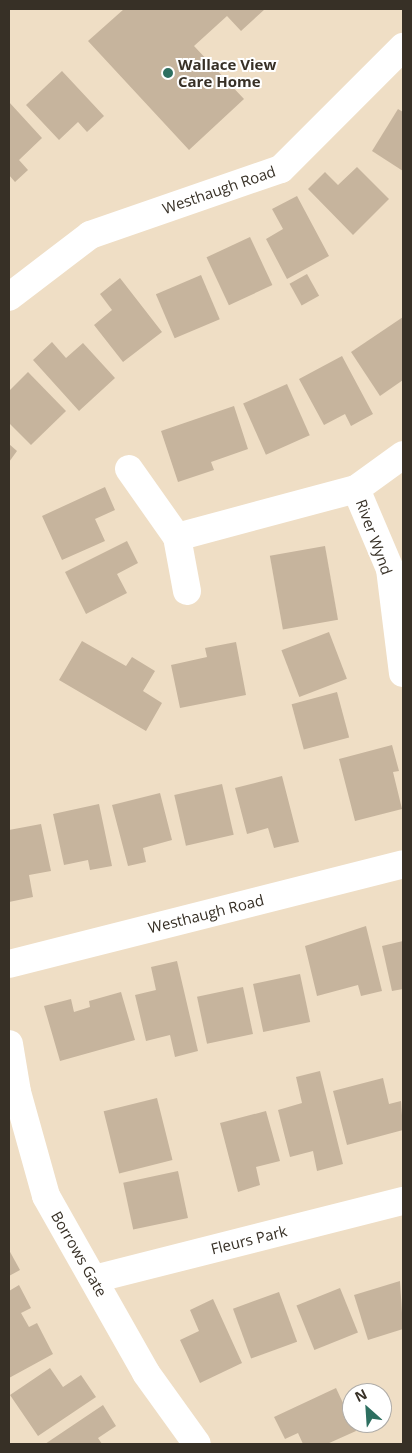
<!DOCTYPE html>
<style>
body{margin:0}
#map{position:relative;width:412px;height:1453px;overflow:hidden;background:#efdec5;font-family:"Open Sans",sans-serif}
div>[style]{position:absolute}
.building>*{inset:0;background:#c6b49d;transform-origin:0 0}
.minor>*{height:28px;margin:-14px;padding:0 14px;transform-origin:14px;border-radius:14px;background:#fff}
.dots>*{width:14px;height:14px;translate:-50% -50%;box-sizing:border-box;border:2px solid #fff;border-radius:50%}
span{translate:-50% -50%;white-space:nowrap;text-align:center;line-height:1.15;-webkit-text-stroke:4px #fff;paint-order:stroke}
.poi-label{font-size:15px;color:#373026;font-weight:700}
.left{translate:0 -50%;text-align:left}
.street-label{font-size:15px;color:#373026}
.frame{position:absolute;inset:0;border:10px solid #373026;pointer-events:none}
.north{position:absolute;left:342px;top:1383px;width:50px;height:50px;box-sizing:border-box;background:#fff;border:1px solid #afaca8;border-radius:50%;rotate:334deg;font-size:14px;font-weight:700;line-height:20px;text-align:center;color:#373026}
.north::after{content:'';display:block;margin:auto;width:18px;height:22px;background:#2d6f60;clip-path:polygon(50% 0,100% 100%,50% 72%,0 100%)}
</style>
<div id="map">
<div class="building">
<i style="clip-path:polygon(124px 9px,265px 9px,241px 31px,227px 16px,194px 46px,244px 99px,189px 150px,88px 41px)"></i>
<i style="clip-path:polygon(62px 71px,104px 116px,87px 132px,78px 122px,59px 140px,26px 105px)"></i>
<i style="clip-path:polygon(9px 102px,42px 138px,19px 160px,28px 170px,15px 182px,9px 175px)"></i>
<i style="clip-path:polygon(398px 109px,403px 112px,403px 171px,372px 151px)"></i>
<i style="clip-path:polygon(357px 167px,389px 199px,353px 235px,308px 189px,325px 172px,338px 185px)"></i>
<i style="clip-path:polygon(297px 196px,329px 256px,287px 279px,266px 239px,283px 229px,272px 209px)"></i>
<i style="left:250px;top:237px;width:53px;height:48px;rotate:65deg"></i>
<i style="left:307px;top:274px;width:25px;height:20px;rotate:61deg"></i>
<i style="left:201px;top:275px;width:48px;height:49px;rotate:67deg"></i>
<i style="clip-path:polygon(120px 278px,162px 332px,123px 362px,94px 325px,112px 310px,100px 294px)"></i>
<i style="clip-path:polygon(403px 317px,403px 380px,380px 396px,351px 352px)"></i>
<i style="clip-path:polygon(52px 342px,66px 358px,83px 343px,115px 378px,79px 411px,33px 360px)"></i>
<i style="clip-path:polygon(342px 356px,373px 414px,351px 426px,345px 414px,324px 425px,299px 379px)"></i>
<i style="clip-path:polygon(28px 372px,66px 411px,31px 445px,9px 423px,9px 391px)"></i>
<i style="left:287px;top:384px;width:56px;height:48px;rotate:66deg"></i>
<i style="clip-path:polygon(234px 406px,248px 449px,211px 462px,214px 470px,178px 482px,161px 431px)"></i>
<i style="clip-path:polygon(9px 444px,17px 451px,9px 462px)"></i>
<i style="clip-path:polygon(105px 487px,115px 510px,95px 519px,105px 541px,62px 560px,42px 516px)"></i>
<i style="clip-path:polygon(127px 541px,138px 563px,117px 574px,127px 593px,86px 614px,65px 572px)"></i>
<i style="left:325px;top:546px;width:75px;height:56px;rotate:80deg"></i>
<i style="left:329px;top:632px;width:50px;height:51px;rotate:69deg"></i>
<i style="clip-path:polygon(82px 641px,126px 666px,132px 657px,155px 671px,143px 691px,162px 703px,146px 731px,59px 680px)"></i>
<i style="clip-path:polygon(236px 642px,246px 695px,180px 708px,171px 665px,207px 657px,205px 648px)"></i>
<i style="left:337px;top:692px;width:47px;height:47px;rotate:75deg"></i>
<i style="clip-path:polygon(392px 745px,399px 771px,393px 772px,402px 809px,355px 821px,339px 759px)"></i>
<i style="clip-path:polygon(282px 776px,299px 842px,274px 848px,268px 828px,247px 834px,235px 788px)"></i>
<i style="left:222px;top:784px;width:52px;height:49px;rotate:77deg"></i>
<i style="clip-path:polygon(160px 793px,172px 840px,143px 848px,146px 862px,128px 866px,112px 805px)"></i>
<i style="clip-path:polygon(99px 804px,112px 866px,90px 870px,88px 860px,64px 865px,53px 814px)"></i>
<i style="clip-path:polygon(41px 824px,51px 871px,29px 875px,33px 897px,9px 902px,9px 830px)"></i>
<i style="clip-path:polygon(366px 926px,382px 991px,361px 996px,358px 985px,317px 996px,305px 946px)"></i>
<i style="clip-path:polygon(403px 941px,403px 989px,392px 991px,382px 946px)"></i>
<i style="clip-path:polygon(177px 961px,198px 1051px,175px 1057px,170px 1035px,146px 1041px,135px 995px,156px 990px,151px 967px)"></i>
<i style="left:300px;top:974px;width:49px;height:48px;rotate:78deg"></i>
<i style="left:243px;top:987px;width:48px;height:47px;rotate:78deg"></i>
<i style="clip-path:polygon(121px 992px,135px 1040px,60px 1061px,44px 1006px,71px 999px,74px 1012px,90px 1007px,89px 1001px)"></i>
<i style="clip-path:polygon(320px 1071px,343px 1164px,317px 1171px,313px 1151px,290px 1157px,278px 1110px,302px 1103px,296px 1077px)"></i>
<i style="clip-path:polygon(383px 1078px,389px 1104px,401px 1101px,403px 1130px,347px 1145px,333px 1091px)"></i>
<i style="left:157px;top:1098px;width:64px;height:55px;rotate:76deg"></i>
<i style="clip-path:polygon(266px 1111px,280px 1161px,256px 1167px,260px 1185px,238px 1192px,220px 1123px)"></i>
<i style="left:178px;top:1171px;width:48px;height:56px;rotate:78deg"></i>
<i style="clip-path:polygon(9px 1250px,20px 1270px,9px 1276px)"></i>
<i style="clip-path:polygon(400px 1281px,403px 1329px,368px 1340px,354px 1295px)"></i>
<i style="clip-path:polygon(19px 1285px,31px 1308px,21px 1313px,29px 1327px,37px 1323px,53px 1354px,9px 1378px,9px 1291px)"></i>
<i style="left:340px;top:1288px;width:48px;height:47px;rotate:68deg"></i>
<i style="left:279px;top:1292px;width:53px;height:49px;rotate:70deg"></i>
<i style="clip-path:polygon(213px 1299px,242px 1363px,200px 1383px,180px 1340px,199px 1331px,190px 1310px)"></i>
<i style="clip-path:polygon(50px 1368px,63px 1387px,81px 1375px,96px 1397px,38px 1436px,10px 1395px)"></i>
<i style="clip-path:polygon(336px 1388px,356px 1431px,327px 1444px,303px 1444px,298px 1433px,285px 1439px,274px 1417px)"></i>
<i style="clip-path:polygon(103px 1405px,116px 1426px,98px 1438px,102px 1444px,45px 1444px)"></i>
</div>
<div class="minor">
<i style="left:9px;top:297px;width:102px;rotate:-37.4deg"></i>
<i style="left:90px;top:235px;width:202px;rotate:-19.1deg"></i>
<i style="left:281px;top:169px;width:173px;rotate:-45deg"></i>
<i style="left:129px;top:469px;width:83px;rotate:54.8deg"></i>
<i style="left:177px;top:537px;width:55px;rotate:79.5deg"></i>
<i style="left:356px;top:489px;width:87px;rotate:67deg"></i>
<i style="left:390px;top:569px;width:105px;rotate:82.9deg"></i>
<i style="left:177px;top:537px;width:185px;rotate:-15deg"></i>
<i style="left:356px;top:489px;width:58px;rotate:-35.9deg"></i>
<i style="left:9px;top:964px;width:406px;rotate:-14.2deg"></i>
<i style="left:9px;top:1044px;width:49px;rotate:80.5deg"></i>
<i style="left:17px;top:1092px;width:108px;rotate:74.4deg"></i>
<i style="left:46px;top:1196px;width:203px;rotate:60.5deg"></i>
<i style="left:146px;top:1373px;width:87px;rotate:54.3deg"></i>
<i style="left:94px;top:1279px;width:319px;rotate:-14.2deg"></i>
</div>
<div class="dots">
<i style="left:168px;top:73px;background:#2d6f60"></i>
</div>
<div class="poi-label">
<span class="left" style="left:178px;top:73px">Wallace View<br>Care Home</span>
</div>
<div class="street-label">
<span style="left:219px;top:190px;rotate:-19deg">Westhaugh Road</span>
<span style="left:374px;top:537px;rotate:70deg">River Wynd</span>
<span style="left:206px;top:914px;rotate:-14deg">Westhaugh Road</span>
<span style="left:249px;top:1240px;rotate:-14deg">Fleurs Park</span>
<span style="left:79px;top:1254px;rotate:60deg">Borrows Gate</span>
</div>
<div class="frame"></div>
<div class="north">N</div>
</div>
